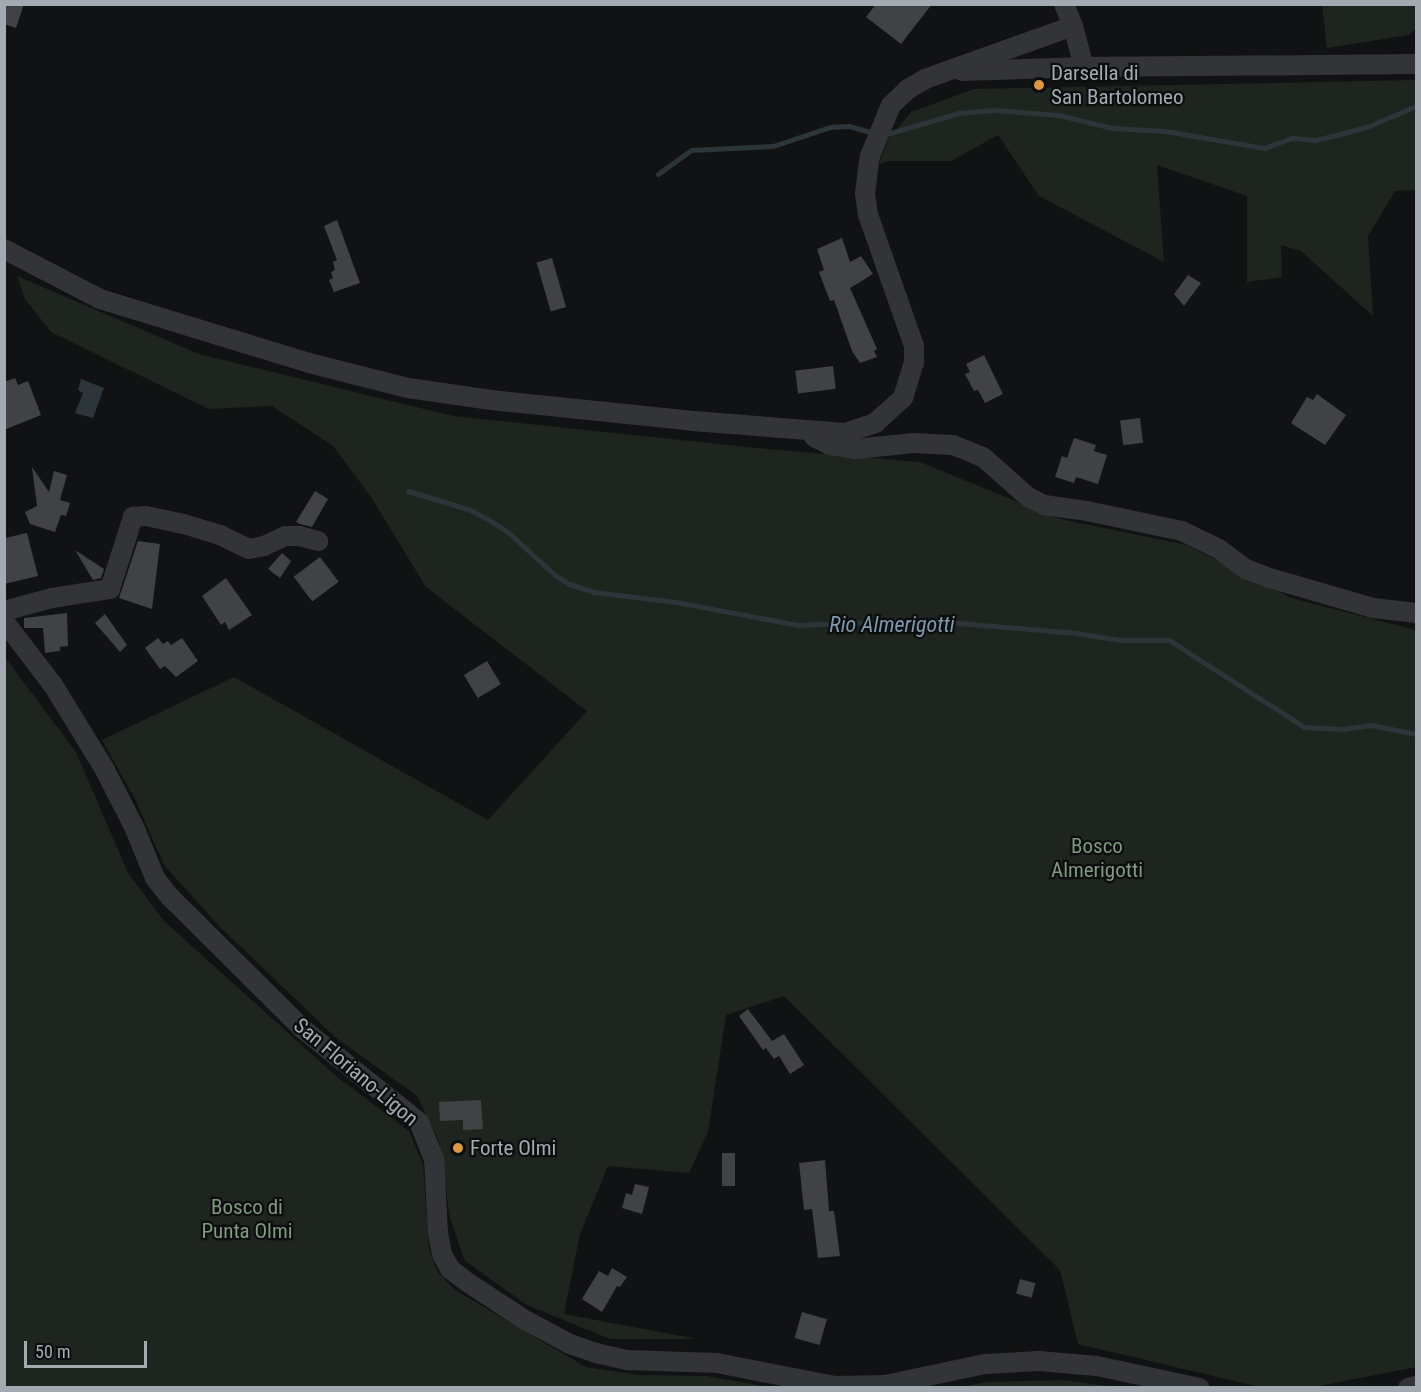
<!DOCTYPE html>
<style>
body{margin:0}
#map{position:relative;width:1421px;height:1392px;overflow:hidden;background:#111213;font-family:"Roboto Condensed",sans-serif}
div>[style]{position:absolute}
.green>*{inset:0;background:#1e251e}
.water>*{inset:0;background:#2c353a}
.stream>*{height:5px;margin:-2.5px;padding:0 2.5px;transform-origin:2.5px;border-radius:2.5px;background:#2c353a}
.building>*{inset:0;background:#404246;transform-origin:0 0}
.minor>*{height:20px;margin:-10px;padding:0 10px;transform-origin:10px;border-radius:10px;background:#333437}
.dots>*{width:16px;height:16px;translate:-50% -50%;box-sizing:border-box;border:3px solid #0c0d0e;border-radius:50%}
span{translate:-50% -50%;white-space:nowrap;text-align:center;line-height:1.15;-webkit-text-stroke:4.5px #0c0d0e;paint-order:stroke}
.poi-label{font-size:21px;color:#a4aab2}
.left{translate:0 -50%;text-align:left}
.park-label{font-size:21px;color:#7e9b7d}
.street-label{font-size:21px;color:#a4aab2}
.water-label{font-size:22px;color:#7e9aaa;font-style:italic}
.frame{position:absolute;inset:0;border:6px solid #a4aab2;pointer-events:none}
.scale{position:absolute;left:24px;top:1341px;width:123px;height:27px;box-sizing:border-box;border:3px solid #a4aab2;border-top:0;padding-left:8px;font-size:18px;line-height:21px;white-space:nowrap;color:#a4aab2;-webkit-text-stroke:4px #0c0d0e;paint-order:stroke}
</style>
<div id="map">
<div class="green">
<i style="clip-path:polygon(1322px 5px,1416px 5px,1416px 28px,1409px 35px,1327px 48px)"></i>
<i style="clip-path:polygon(1416px 80px,1416px 190px,1395px 191px,1368px 236px,1373px 316px,1301px 251px,1281px 245px,1282px 277px,1247px 282px,1247px 196px,1157px 165px,1164px 262px,1039px 196px,998px 135px,951px 161px,889px 161px,879px 164px,889px 138px,911px 112px,974px 89px)"></i>
<i style="clip-path:polygon(17px 276px,199px 354px,453px 416px,757px 448px,920px 462px,1060px 519px,1187px 545px,1291px 598px,1416px 630px,1416px 1367px,1314px 1387px,1260px 1387px,1078px 1344px,1060px 1270px,784px 996px,726px 1015px,708px 1132px,689px 1173px,608px 1166px,580px 1234px,564px 1314px,697px 1339px,610px 1339px,527px 1305px,465px 1261px,450px 1218px,439px 1141px,417px 1096px,336px 1038px,219px 926px,164px 865px,135px 799px,102px 740px,234px 677px,488px 820px,587px 711px,426px 587px,371px 497px,333px 446px,272px 406px,209px 409px,51px 332px,25px 299px)"></i>
<i style="clip-path:polygon(4px 656px,76px 752px,128px 873px,164px 921px,336px 1076px,409px 1131px,423px 1164px,429px 1249px,437px 1271px,455px 1290px,586px 1367px,640px 1375px,707px 1376px,769px 1387px,5px 1387px)"></i>
<i style="clip-path:polygon(1062px 1380px,1117px 1387px,961px 1387px,986px 1382px)"></i>
</div>
<div class="water">
<i style="clip-path:polygon(81px 379px,104px 388px,93px 418px,75px 413px,83px 393px,78px 390px)"></i>
</div>
<div class="stream">
<i style="left:890px;top:133px;width:72px;rotate:-16.2deg"></i>
<i style="left:959px;top:113px;width:34px;rotate:-5deg"></i>
<i style="left:993px;top:110px;width:66px;rotate:4.3deg"></i>
<i style="left:1059px;top:115px;width:55px;rotate:13.8deg"></i>
<i style="left:1112px;top:128px;width:53px;rotate:3.2deg"></i>
<i style="left:1165px;top:131px;width:100px;rotate:9.7deg"></i>
<i style="left:1264px;top:148px;width:30px;rotate:-20deg"></i>
<i style="left:1292px;top:138px;width:23px;rotate:5deg"></i>
<i style="left:1315px;top:140px;width:26px;rotate:-13deg"></i>
<i style="left:1340px;top:134px;width:30px;rotate:-15deg"></i>
<i style="left:1369px;top:126px;width:51px;rotate:-23.1deg"></i>
<i style="left:658px;top:174px;width:41px;rotate:-36deg"></i>
<i style="left:691px;top:150px;width:82px;rotate:-2.8deg"></i>
<i style="left:773px;top:146px;width:60px;rotate:-18.4deg"></i>
<i style="left:830px;top:127px;width:19px;rotate:-3deg"></i>
<i style="left:849px;top:126px;width:19px;rotate:16deg"></i>
<i style="left:408px;top:491px;width:63px;rotate:16.7deg"></i>
<i style="left:468px;top:509px;width:20px;rotate:27deg"></i>
<i style="left:486px;top:518px;width:27px;rotate:33deg"></i>
<i style="left:509px;top:533px;width:64px;rotate:42.5deg"></i>
<i style="left:556px;top:576px;width:15px;rotate:32deg"></i>
<i style="left:569px;top:584px;width:25px;rotate:18deg"></i>
<i style="left:593px;top:592px;width:84px;rotate:6.9deg"></i>
<i style="left:676px;top:602px;width:124px;rotate:10.7deg"></i>
<i style="left:798px;top:625px;width:124px;rotate:-2.3deg"></i>
<i style="left:922px;top:620px;width:155px;rotate:4.8deg"></i>
<i style="left:1076px;top:633px;width:45px;rotate:9deg"></i>
<i style="left:1120px;top:640px;width:49px"></i>
<i style="left:1169px;top:640px;width:161px;rotate:32.8deg"></i>
<i style="left:1304px;top:727px;width:38px;rotate:3deg"></i>
<i style="left:1342px;top:729px;width:29px;rotate:-8deg"></i>
<i style="left:1371px;top:725px;width:46px;rotate:11.3deg"></i>
</div>
<div class="building">
<i style="clip-path:polygon(4px 4px,24px 4px,16px 28px,4px 24px)"></i>
<i style="clip-path:polygon(876px 4px,932px 4px,901px 44px,866px 17px)"></i>
<i style="clip-path:polygon(337px 220px,360px 283px,334px 292px,329px 280px,333px 278px,331px 272px,335px 270px,333px 262px,337px 260px,324px 226px)"></i>
<i style="clip-path:polygon(842px 238px,850px 262px,861px 256px,873px 274px,850px 288px,877px 349px,874px 351px,877px 357px,860px 363px,852px 351px,834px 300px,830px 301px,819px 272px,824px 270px,817px 249px)"></i>
<i style="left:552px;top:258px;width:51px;height:16px;rotate:74deg"></i>
<i style="clip-path:polygon(1188px 275px,1201px 283px,1184px 306px,1174px 294px)"></i>
<i style="clip-path:polygon(984px 355px,1003px 394px,985px 403px,978px 390px,974px 391px,965px 374px,970px 372px,966px 364px)"></i>
<i style="left:833px;top:366px;width:23px;height:38px;rotate:83deg"></i>
<i style="clip-path:polygon(15px 378px,18px 385px,28px 381px,41px 415px,4px 430px,4px 382px)"></i>
<i style="clip-path:polygon(1317px 394px,1346px 415px,1325px 445px,1291px 423px,1307px 397px,1313px 400px)"></i>
<i style="left:1140px;top:418px;width:25px;height:20px;rotate:83deg"></i>
<i style="clip-path:polygon(1074px 438px,1096px 445px,1094px 451px,1107px 455px,1098px 484px,1076px 477px,1074px 483px,1055px 477px,1062px 456px,1067px 458px)"></i>
<i style="clip-path:polygon(32px 467px,49px 492px,54px 471px,67px 475px,60px 500px,70px 503px,66px 516px,61px 515px,55px 532px,30px 524px,25px 512px,37px 506px)"></i>
<i style="clip-path:polygon(315px 491px,328px 499px,312px 527px,300px 524px,296px 522px)"></i>
<i style="clip-path:polygon(27px 533px,38px 576px,4px 584px,5px 538px)"></i>
<i style="clip-path:polygon(138px 541px,160px 544px,152px 609px,119px 598px)"></i>
<i style="clip-path:polygon(75px 550px,104px 569px,101px 578px,93px 580px)"></i>
<i style="clip-path:polygon(282px 553px,291px 561px,280px 578px,268px 569px)"></i>
<i style="left:320px;top:557px;width:31px;height:33px;rotate:53deg"></i>
<i style="clip-path:polygon(226px 578px,252px 615px,229px 630px,225px 622px,221px 625px,202px 596px)"></i>
<i style="clip-path:polygon(67px 613px,68px 646px,60px 647px,60px 651px,45px 653px,43px 628px,24px 628px,24px 618px)"></i>
<i style="clip-path:polygon(105px 614px,127px 645px,120px 652px,95px 623px)"></i>
<i style="clip-path:polygon(158px 638px,163px 644px,168px 641px,171px 645px,182px 638px,198px 661px,176px 677px,165px 666px,160px 669px,145px 648px)"></i>
<i style="left:487px;top:661px;width:27px;height:27px;rotate:59deg"></i>
<i style="clip-path:polygon(748px 1009px,772px 1041px,784px 1034px,804px 1065px,790px 1074px,779px 1056px,774px 1059px,766px 1048px,763px 1050px,739px 1016px)"></i>
<i style="clip-path:polygon(481px 1100px,483px 1129px,463px 1130px,463px 1120px,440px 1121px,439px 1102px)"></i>
<i style="left:722px;top:1153px;width:13px;height:33px"></i>
<i style="clip-path:polygon(825px 1160px,829px 1211px,834px 1211px,840px 1256px,818px 1258px,812px 1209px,804px 1210px,799px 1163px)"></i>
<i style="clip-path:polygon(635px 1184px,649px 1187px,642px 1214px,622px 1208px,626px 1193px,632px 1195px)"></i>
<i style="clip-path:polygon(612px 1268px,627px 1277px,620px 1287px,617px 1286px,602px 1312px,582px 1299px,599px 1271px,608px 1276px)"></i>
<i style="left:1020px;top:1279px;width:16px;height:15px;rotate:15deg"></i>
<i style="left:802px;top:1312px;width:26px;height:27px;rotate:16deg"></i>
</div>
<div class="minor">
<i style="left:1064px;top:4px;width:24px;rotate:68deg"></i>
<i style="left:1073px;top:26px;width:42px;rotate:75deg"></i>
<i style="left:962px;top:71px;width:122px;rotate:-1.9deg"></i>
<i style="left:1084px;top:67px;width:332px;rotate:-0.5deg"></i>
<i style="left:4px;top:249px;width:108px;rotate:27.5deg"></i>
<i style="left:100px;top:299px;width:219px;rotate:17deg"></i>
<i style="left:309px;top:363px;width:102px;rotate:14.2deg"></i>
<i style="left:408px;top:388px;width:84px;rotate:8.2deg"></i>
<i style="left:491px;top:400px;width:203px;rotate:5.9deg"></i>
<i style="left:693px;top:421px;width:152px;rotate:4.5deg"></i>
<i style="left:845px;top:433px;width:32px;rotate:-18deg"></i>
<i style="left:875px;top:423px;width:38px;rotate:-42deg"></i>
<i style="left:903px;top:398px;width:37px;rotate:-73deg"></i>
<i style="left:914px;top:363px;width:17px;rotate:-90deg"></i>
<i style="left:914px;top:346px;width:139px;rotate:-109.3deg"></i>
<i style="left:868px;top:215px;width:21px;rotate:-98deg"></i>
<i style="left:865px;top:194px;width:38px;rotate:-83deg"></i>
<i style="left:870px;top:156px;width:55px;rotate:-67.6deg"></i>
<i style="left:891px;top:105px;width:23px;rotate:-43deg"></i>
<i style="left:908px;top:89px;width:20px;rotate:-30deg"></i>
<i style="left:925px;top:79px;width:157px;rotate:-19.7deg"></i>
<i style="left:814px;top:437px;width:18px;rotate:27deg"></i>
<i style="left:830px;top:445px;width:25px;rotate:9deg"></i>
<i style="left:855px;top:449px;width:59px;rotate:-5.8deg"></i>
<i style="left:914px;top:443px;width:39px;rotate:3deg"></i>
<i style="left:953px;top:445px;width:32px;rotate:22deg"></i>
<i style="left:983px;top:457px;width:60px;rotate:41.6deg"></i>
<i style="left:1028px;top:497px;width:18px;rotate:27deg"></i>
<i style="left:1044px;top:505px;width:43px;rotate:7.9deg"></i>
<i style="left:1087px;top:511px;width:97px;rotate:11.9deg"></i>
<i style="left:1182px;top:531px;width:41px;rotate:25.9deg"></i>
<i style="left:1219px;top:549px;width:34px;rotate:37deg"></i>
<i style="left:1246px;top:569px;width:26px;rotate:21deg"></i>
<i style="left:1270px;top:578px;width:107px;rotate:16.2deg"></i>
<i style="left:1373px;top:608px;width:43px;rotate:6.6deg"></i>
<i style="left:4px;top:611px;width:50px;rotate:-15.2deg"></i>
<i style="left:52px;top:598px;width:59px;rotate:-8.8deg"></i>
<i style="left:110px;top:589px;width:76px;rotate:-72.3deg"></i>
<i style="left:133px;top:517px;width:13px;rotate:-4deg"></i>
<i style="left:146px;top:516px;width:39px;rotate:12deg"></i>
<i style="left:184px;top:524px;width:38px;rotate:17deg"></i>
<i style="left:220px;top:535px;width:32px;rotate:26deg"></i>
<i style="left:249px;top:549px;width:15px;rotate:-11deg"></i>
<i style="left:264px;top:546px;width:23px;rotate:-25deg"></i>
<i style="left:285px;top:536px;width:14px"></i>
<i style="left:299px;top:536px;width:20px;rotate:15deg"></i>
<i style="left:4px;top:621px;width:81px;rotate:52.6deg"></i>
<i style="left:53px;top:685px;width:100px;rotate:58.5deg"></i>
<i style="left:105px;top:770px;width:66px;rotate:63deg"></i>
<i style="left:135px;top:829px;width:53px;rotate:67.8deg"></i>
<i style="left:155px;top:878px;width:24px;rotate:52deg"></i>
<i style="left:170px;top:897px;width:189px;rotate:44.8deg"></i>
<i style="left:304px;top:1030px;width:147px;rotate:38.7deg"></i>
<i style="left:419px;top:1122px;width:40px;rotate:68deg"></i>
<i style="left:434px;top:1159px;width:74px;rotate:86.9deg"></i>
<i style="left:438px;top:1233px;width:21px;rotate:79deg"></i>
<i style="left:442px;top:1254px;width:17px;rotate:62deg"></i>
<i style="left:450px;top:1269px;width:21px;rotate:37deg"></i>
<i style="left:467px;top:1282px;width:69px;rotate:33.2deg"></i>
<i style="left:525px;top:1320px;width:51px;rotate:28.1deg"></i>
<i style="left:570px;top:1344px;width:28px;rotate:19deg"></i>
<i style="left:596px;top:1353px;width:31px;rotate:13deg"></i>
<i style="left:626px;top:1360px;width:91px;rotate:1.9deg"></i>
<i style="left:717px;top:1363px;width:119px;rotate:11.1deg"></i>
<i style="left:834px;top:1386px;width:51px;rotate:-1.1deg"></i>
<i style="left:885px;top:1385px;width:102px;rotate:-11.9deg"></i>
<i style="left:985px;top:1364px;width:54px;rotate:-3.2deg"></i>
<i style="left:1039px;top:1361px;width:58px;rotate:4.9deg"></i>
<i style="left:1097px;top:1366px;width:105px;rotate:12.1deg"></i>
<i style="left:1408px;top:1388px;width:8px;rotate:-14deg"></i>
</div>
<div class="dots">
<i style="left:1039px;top:85px;background:#de993e"></i>
<i style="left:458px;top:1148px;background:#de993e"></i>
</div>
<div class="poi-label">
<span class="left" style="left:1051px;top:85px">Darsella di<br>San Bartolomeo</span>
<span class="left" style="left:470px;top:1148px">Forte Olmi</span>
</div>
<div class="park-label">
<span style="left:1097px;top:858px">Bosco<br>Almerigotti</span>
<span style="left:247px;top:1219px">Bosco di<br>Punta Olmi</span>
</div>
<div class="street-label">
<span style="left:356px;top:1072px;rotate:40deg">San Floriano-Ligon</span>
</div>
<div class="water-label">
<span style="left:892px;top:625px">Rio Almerigotti</span>
</div>
<div class="frame"></div>
<div class="scale">50 m</div>
</div>
